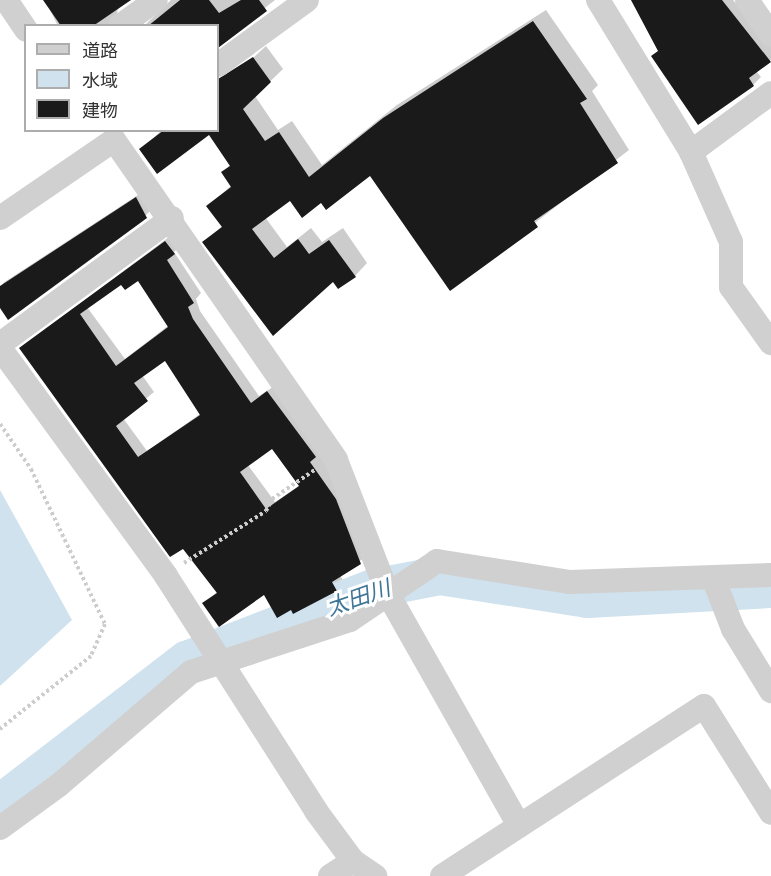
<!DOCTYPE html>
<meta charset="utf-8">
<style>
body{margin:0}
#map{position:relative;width:771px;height:876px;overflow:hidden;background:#fff;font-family:"Open Sans","Noto Sans JP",sans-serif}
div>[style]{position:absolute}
.water>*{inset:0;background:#cfe2ee}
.shadow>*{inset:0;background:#0003}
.river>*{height:39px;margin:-19.5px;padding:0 19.5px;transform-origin:19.5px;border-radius:19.5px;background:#cfe2ee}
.building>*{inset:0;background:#1a1a1a}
.path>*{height:4px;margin-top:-2px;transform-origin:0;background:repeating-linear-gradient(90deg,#cdcdcd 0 3px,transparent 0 6px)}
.minor>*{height:24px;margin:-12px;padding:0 12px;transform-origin:12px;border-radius:12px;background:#d0d0d0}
span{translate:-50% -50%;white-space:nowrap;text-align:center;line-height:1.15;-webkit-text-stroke:6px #fff;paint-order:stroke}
.water-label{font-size:22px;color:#3f7597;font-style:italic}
.legend{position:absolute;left:24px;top:24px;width:195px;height:108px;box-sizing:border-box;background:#fff;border:2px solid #adadad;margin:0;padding:8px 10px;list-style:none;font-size:18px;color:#333}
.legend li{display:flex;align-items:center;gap:12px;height:30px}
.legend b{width:30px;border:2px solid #adadad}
</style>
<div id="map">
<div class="water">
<i style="clip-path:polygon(0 490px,72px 620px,0 686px)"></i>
</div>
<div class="shadow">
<i style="clip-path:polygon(45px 0,129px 0,118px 8px,115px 26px,58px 26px)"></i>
<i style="clip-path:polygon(171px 0,275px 0,218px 45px,218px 26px,144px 26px)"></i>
<i style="clip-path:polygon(631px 0,733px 0,771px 44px,771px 60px,756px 71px,761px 77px,753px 85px,698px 123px)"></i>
<i style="clip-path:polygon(546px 10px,598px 85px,592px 91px,629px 150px,451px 288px,370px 174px,321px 201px,290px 199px,265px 217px,287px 247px,311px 228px,322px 242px,343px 228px,367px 263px,355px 276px,334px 280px,204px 242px,222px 226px,208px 206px,232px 185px,223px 172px,230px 165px,209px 133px,141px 149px,162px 130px,218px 130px,218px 90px,266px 46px,283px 69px,255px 96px,278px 130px,292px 121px,322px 165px,397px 105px)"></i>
<i style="clip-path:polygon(144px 191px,153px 208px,145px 216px,0 299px,3px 283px)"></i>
<i style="clip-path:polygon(evenodd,173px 234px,181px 245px,174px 252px,201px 293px,196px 299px,200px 311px,259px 396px,276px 385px,343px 491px,368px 555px,340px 575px,344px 582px,336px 590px,291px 608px,264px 592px,204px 603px,218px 591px,21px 348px,173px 234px,139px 279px,169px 325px,125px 359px,87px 307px,121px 283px,139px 279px,173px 234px,166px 359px,200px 414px,147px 451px,123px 418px,154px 392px,142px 375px,166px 359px,173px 234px,272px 447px,300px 485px,275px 502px,248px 465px,272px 447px)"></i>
</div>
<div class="river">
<i style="left:0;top:803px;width:235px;rotate:-37.6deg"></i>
<i style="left:186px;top:660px;width:200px;rotate:-21.1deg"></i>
<i style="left:373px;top:588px;width:67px;rotate:-11.1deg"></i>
<i style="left:439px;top:575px;width:150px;rotate:8.8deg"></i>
<i style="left:587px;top:598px;width:184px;rotate:-3.1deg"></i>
</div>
<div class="building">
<i style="clip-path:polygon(43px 0,131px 0,93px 26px,61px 26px)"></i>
<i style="clip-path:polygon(180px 0,209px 0,219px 13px,241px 0,259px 0,267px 11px,218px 48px,218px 26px,148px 26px)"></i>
<i style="clip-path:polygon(631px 0,722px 0,771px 62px,749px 78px,754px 86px,698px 125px,651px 56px,658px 51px)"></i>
<i style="clip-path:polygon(533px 21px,587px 99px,580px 103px,618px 163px,534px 221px,538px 227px,450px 291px,370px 176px,326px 210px,321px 203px,302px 218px,290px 201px,252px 229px,274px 258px,298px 239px,309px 254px,329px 240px,356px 277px,338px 289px,333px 282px,273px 336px,202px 242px,222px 227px,206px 206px,231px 187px,221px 172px,230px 166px,209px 135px,157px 174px,139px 149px,164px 130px,218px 130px,218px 79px,253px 57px,271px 82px,243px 109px,265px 141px,279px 132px,309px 177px,383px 118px)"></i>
<i style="clip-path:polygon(136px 197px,147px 218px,8px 320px,0 308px,0 286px)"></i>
<i style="clip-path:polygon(evenodd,165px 241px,175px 254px,167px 260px,194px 303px,188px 307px,193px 319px,251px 403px,267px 391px,316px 457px,310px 462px,336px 499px,361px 564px,332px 582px,337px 591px,293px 614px,291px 610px,277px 618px,264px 595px,219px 627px,202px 603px,217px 593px,183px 549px,170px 557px,19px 348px,165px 241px,138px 281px,168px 327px,116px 366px,80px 314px,121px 285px,125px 290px,138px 281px,165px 241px,165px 361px,200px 415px,138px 457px,116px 426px,148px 401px,134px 383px,165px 361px,165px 241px,272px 449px,299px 486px,266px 509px,240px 472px,272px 449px)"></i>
</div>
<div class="path">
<i style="left:0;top:424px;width:55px;rotate:55.4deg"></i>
<i style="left:31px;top:469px;width:172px;rotate:64.5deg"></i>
<i style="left:105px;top:624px;width:35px;rotate:114deg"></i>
<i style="left:91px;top:656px;width:117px;rotate:141.3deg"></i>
<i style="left:184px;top:563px;width:97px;rotate:-32.4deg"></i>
<i style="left:266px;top:511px;width:13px;rotate:-63deg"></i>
<i style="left:272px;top:499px;width:53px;rotate:-34.3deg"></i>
</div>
<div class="minor">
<i style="left:6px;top:0;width:36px;rotate:56deg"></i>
<i style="left:598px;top:0;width:178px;rotate:58.5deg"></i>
<i style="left:691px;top:152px;width:98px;rotate:66deg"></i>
<i style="left:731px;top:242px;width:45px;rotate:90deg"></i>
<i style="left:731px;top:287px;width:69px;rotate:54.5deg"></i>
<i style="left:747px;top:0;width:42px;rotate:55.6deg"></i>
<i style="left:120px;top:26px;width:44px;rotate:-35.8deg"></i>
<i style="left:218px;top:65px;width:110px;rotate:-36.1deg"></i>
<i style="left:691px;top:152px;width:99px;rotate:-36.4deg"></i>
<i style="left:0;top:218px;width:138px;rotate:-34.4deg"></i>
<i style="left:114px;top:140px;width:389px;rotate:55.2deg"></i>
<i style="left:336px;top:460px;width:144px;rotate:68.8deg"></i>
<i style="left:388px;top:594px;width:266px;rotate:60.5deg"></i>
<i style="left:0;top:344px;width:213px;rotate:-36.2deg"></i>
<i style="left:0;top:348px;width:282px;rotate:53.9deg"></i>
<i style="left:166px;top:576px;width:279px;rotate:57.4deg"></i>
<i style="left:316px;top:811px;width:62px;rotate:53.5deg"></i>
<i style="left:353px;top:861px;width:27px;rotate:34deg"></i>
<i style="left:714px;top:580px;width:53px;rotate:68.8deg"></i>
<i style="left:733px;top:629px;width:73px;rotate:58.5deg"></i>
<i style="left:0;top:828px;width:73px;rotate:-36.1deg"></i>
<i style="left:59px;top:785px;width:174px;rotate:-40.6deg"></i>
<i style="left:191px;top:672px;width:167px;rotate:-18.1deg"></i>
<i style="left:350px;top:620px;width:105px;rotate:-34.1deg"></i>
<i style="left:437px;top:561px;width:135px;rotate:9deg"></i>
<i style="left:570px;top:582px;width:201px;rotate:-2deg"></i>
<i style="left:330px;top:876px;width:27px;rotate:-33deg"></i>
<i style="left:442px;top:876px;width:312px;rotate:-33deg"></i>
<i style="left:704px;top:706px;width:126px;rotate:57.9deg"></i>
</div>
<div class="water-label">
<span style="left:358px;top:597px;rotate:-19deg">太田川</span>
</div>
<ul class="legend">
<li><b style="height:8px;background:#d0d0d0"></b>道路</li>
<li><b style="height:16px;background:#cfe2ee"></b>水域</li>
<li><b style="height:16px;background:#1a1a1a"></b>建物</li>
</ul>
</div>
